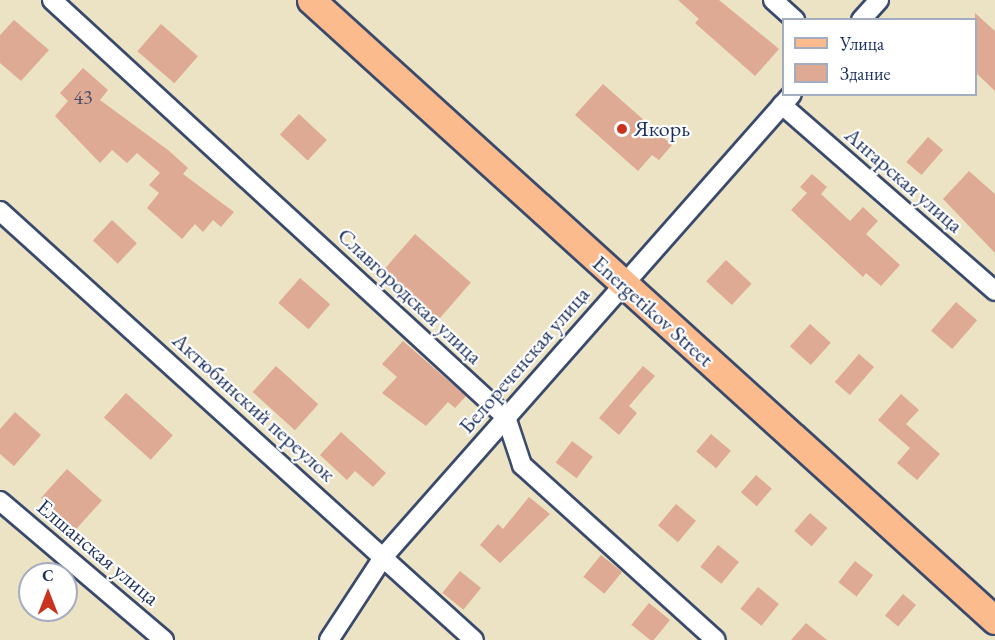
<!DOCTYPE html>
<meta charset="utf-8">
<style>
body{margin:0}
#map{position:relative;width:995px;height:640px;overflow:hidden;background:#ebe3c3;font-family:"EB Garamond",serif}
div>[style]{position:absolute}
.building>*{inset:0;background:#dfaa93;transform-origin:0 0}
.roads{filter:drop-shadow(2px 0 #3a4a6d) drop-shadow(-2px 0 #3a4a6d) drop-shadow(0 2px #3a4a6d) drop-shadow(0 -2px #3a4a6d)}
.minor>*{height:18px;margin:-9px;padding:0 9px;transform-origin:9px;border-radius:9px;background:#fff}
.primary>*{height:27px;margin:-13.5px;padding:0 13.5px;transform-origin:13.5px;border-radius:13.5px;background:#fbbb8c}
.dots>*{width:16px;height:16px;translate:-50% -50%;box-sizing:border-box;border:3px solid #fff;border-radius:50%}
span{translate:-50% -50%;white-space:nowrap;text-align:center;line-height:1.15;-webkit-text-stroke:4.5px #fff;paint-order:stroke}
.number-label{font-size:20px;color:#4c4e6b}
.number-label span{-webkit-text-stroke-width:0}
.poi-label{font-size:22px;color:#1b2f5e}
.left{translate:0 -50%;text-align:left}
.street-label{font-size:22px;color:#1b2f5e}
.legend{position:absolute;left:782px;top:18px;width:195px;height:78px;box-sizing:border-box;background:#fff;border:2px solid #a4acbf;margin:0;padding:8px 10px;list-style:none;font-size:18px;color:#1b2f5e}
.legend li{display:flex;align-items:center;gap:12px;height:30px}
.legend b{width:30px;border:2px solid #a4acbf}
.north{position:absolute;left:18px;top:562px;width:60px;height:60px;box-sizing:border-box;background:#fff;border:2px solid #a4acbf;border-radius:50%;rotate:0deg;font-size:16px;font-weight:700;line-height:24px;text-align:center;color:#1b2f5e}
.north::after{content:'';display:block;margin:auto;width:21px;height:27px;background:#c8321e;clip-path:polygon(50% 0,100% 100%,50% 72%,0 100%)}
</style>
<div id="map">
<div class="building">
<i style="clip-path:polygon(678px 0,719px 0,779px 49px,755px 76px,695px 23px,699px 19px)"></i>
<i style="clip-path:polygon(975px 13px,995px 31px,995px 91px,975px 72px)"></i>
<i style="clip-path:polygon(14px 20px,49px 50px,21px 81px,0 63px,0 35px)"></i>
<i style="left:161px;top:24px;width:49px;height:36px;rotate:41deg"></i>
<i style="clip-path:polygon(83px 68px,108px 90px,100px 100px,168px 150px,188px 168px,183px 174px,234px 212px,221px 227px,213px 220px,203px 232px,195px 224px,182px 239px,147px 208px,159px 193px,149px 185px,160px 173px,137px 153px,127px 163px,112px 150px,100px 163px,55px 116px,68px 101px,60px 93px)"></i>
<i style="clip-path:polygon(603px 84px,672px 145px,659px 160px,652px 155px,638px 171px,575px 115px)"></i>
<i style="left:299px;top:114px;width:38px;height:28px;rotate:43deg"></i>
<i style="left:928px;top:137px;width:20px;height:33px;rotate:41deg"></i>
<i style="clip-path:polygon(969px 171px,995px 194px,995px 253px,943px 199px)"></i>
<i style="clip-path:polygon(812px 174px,827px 187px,821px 194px,850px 221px,863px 207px,878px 221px,866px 234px,900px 265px,881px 286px,866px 273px,863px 277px,791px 210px,807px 193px,800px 187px)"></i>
<i style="left:112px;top:220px;width:34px;height:28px;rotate:43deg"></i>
<i style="left:415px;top:234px;width:74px;height:51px;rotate:41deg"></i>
<i style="left:726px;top:260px;width:35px;height:29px;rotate:43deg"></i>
<i style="left:300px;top:278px;width:40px;height:33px;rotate:41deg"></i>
<i style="left:956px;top:302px;width:28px;height:38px;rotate:41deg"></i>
<i style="left:810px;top:324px;width:28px;height:30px;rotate:42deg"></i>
<i style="clip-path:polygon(403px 341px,466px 396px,455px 408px,448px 402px,426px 426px,382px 393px,397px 377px,382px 364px)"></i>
<i style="left:859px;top:354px;width:20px;height:37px;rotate:41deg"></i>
<i style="left:276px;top:366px;width:57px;height:35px;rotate:42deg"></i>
<i style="clip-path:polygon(643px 366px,655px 376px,629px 406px,637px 413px,619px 435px,599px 418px)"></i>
<i style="left:126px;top:393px;width:63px;height:33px;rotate:42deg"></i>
<i style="clip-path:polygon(901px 394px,919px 410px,906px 424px,940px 454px,917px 480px,897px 463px,910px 448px,878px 420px)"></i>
<i style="clip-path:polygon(15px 412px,41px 435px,14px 466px,0 454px,0 429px)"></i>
<i style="clip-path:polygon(341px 432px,386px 473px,373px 487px,355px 471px,347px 480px,320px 455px)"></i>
<i style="left:711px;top:434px;width:26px;height:23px;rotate:40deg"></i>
<i style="left:572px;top:441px;width:26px;height:27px;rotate:37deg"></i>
<i style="left:67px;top:469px;width:47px;height:39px;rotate:42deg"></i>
<i style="left:756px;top:475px;width:21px;height:23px;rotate:41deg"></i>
<i style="clip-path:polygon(529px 497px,550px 514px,500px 563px,480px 545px,498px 524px,503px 529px)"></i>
<i style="left:676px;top:504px;width:26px;height:28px;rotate:40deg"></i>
<i style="left:810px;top:513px;width:23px;height:24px;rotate:41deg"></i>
<i style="left:718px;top:545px;width:27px;height:28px;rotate:39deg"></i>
<i style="left:601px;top:555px;width:27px;height:28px;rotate:39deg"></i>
<i style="left:855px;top:561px;width:23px;height:27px;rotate:38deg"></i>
<i style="left:460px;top:571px;width:27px;height:28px;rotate:39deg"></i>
<i style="left:758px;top:587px;width:27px;height:28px;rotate:39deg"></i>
<i style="left:903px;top:594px;width:17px;height:28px;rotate:40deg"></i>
<i style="left:649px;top:603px;width:27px;height:28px;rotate:39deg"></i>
<i style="clip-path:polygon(806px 623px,827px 640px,791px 640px)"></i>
</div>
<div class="roads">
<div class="minor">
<i style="left:52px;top:0;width:616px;rotate:42.57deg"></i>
<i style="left:506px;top:417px;width:51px;rotate:71.6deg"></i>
<i style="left:522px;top:465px;width:261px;rotate:42.1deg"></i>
<i style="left:773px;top:0;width:30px;rotate:42deg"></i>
<i style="left:861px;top:20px;width:27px;rotate:-48deg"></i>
<i style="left:782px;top:105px;width:283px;rotate:41.1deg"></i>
<i style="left:0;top:211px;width:639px;rotate:42.15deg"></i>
<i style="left:0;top:501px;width:215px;rotate:40.3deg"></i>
<i style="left:329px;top:640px;width:100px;rotate:-56.8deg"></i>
<i style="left:384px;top:556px;width:616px;rotate:-48.55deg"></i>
</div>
<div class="primary">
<i style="left:311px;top:0;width:923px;rotate:42.19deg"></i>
</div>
</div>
<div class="dots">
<i style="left:622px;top:129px;background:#c8321e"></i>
</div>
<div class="number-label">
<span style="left:83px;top:97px">43</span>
</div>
<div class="poi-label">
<span class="left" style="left:634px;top:129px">Якорь</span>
</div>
<div class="street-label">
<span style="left:904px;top:180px;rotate:41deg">Ангарская улица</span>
<span style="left:410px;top:296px;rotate:43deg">Славгородская улица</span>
<span style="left:653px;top:311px;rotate:42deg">Energetikov Street</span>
<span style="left:524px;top:360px;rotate:-49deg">Белореченская улица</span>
<span style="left:254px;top:407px;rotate:42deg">Актюбинский переулок</span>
<span style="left:98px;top:552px;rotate:40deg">Елшанская улица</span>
</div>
<ul class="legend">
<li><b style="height:8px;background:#fbbb8c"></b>Улица</li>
<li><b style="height:16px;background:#dfaa93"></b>Здание</li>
</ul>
<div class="north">С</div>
</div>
